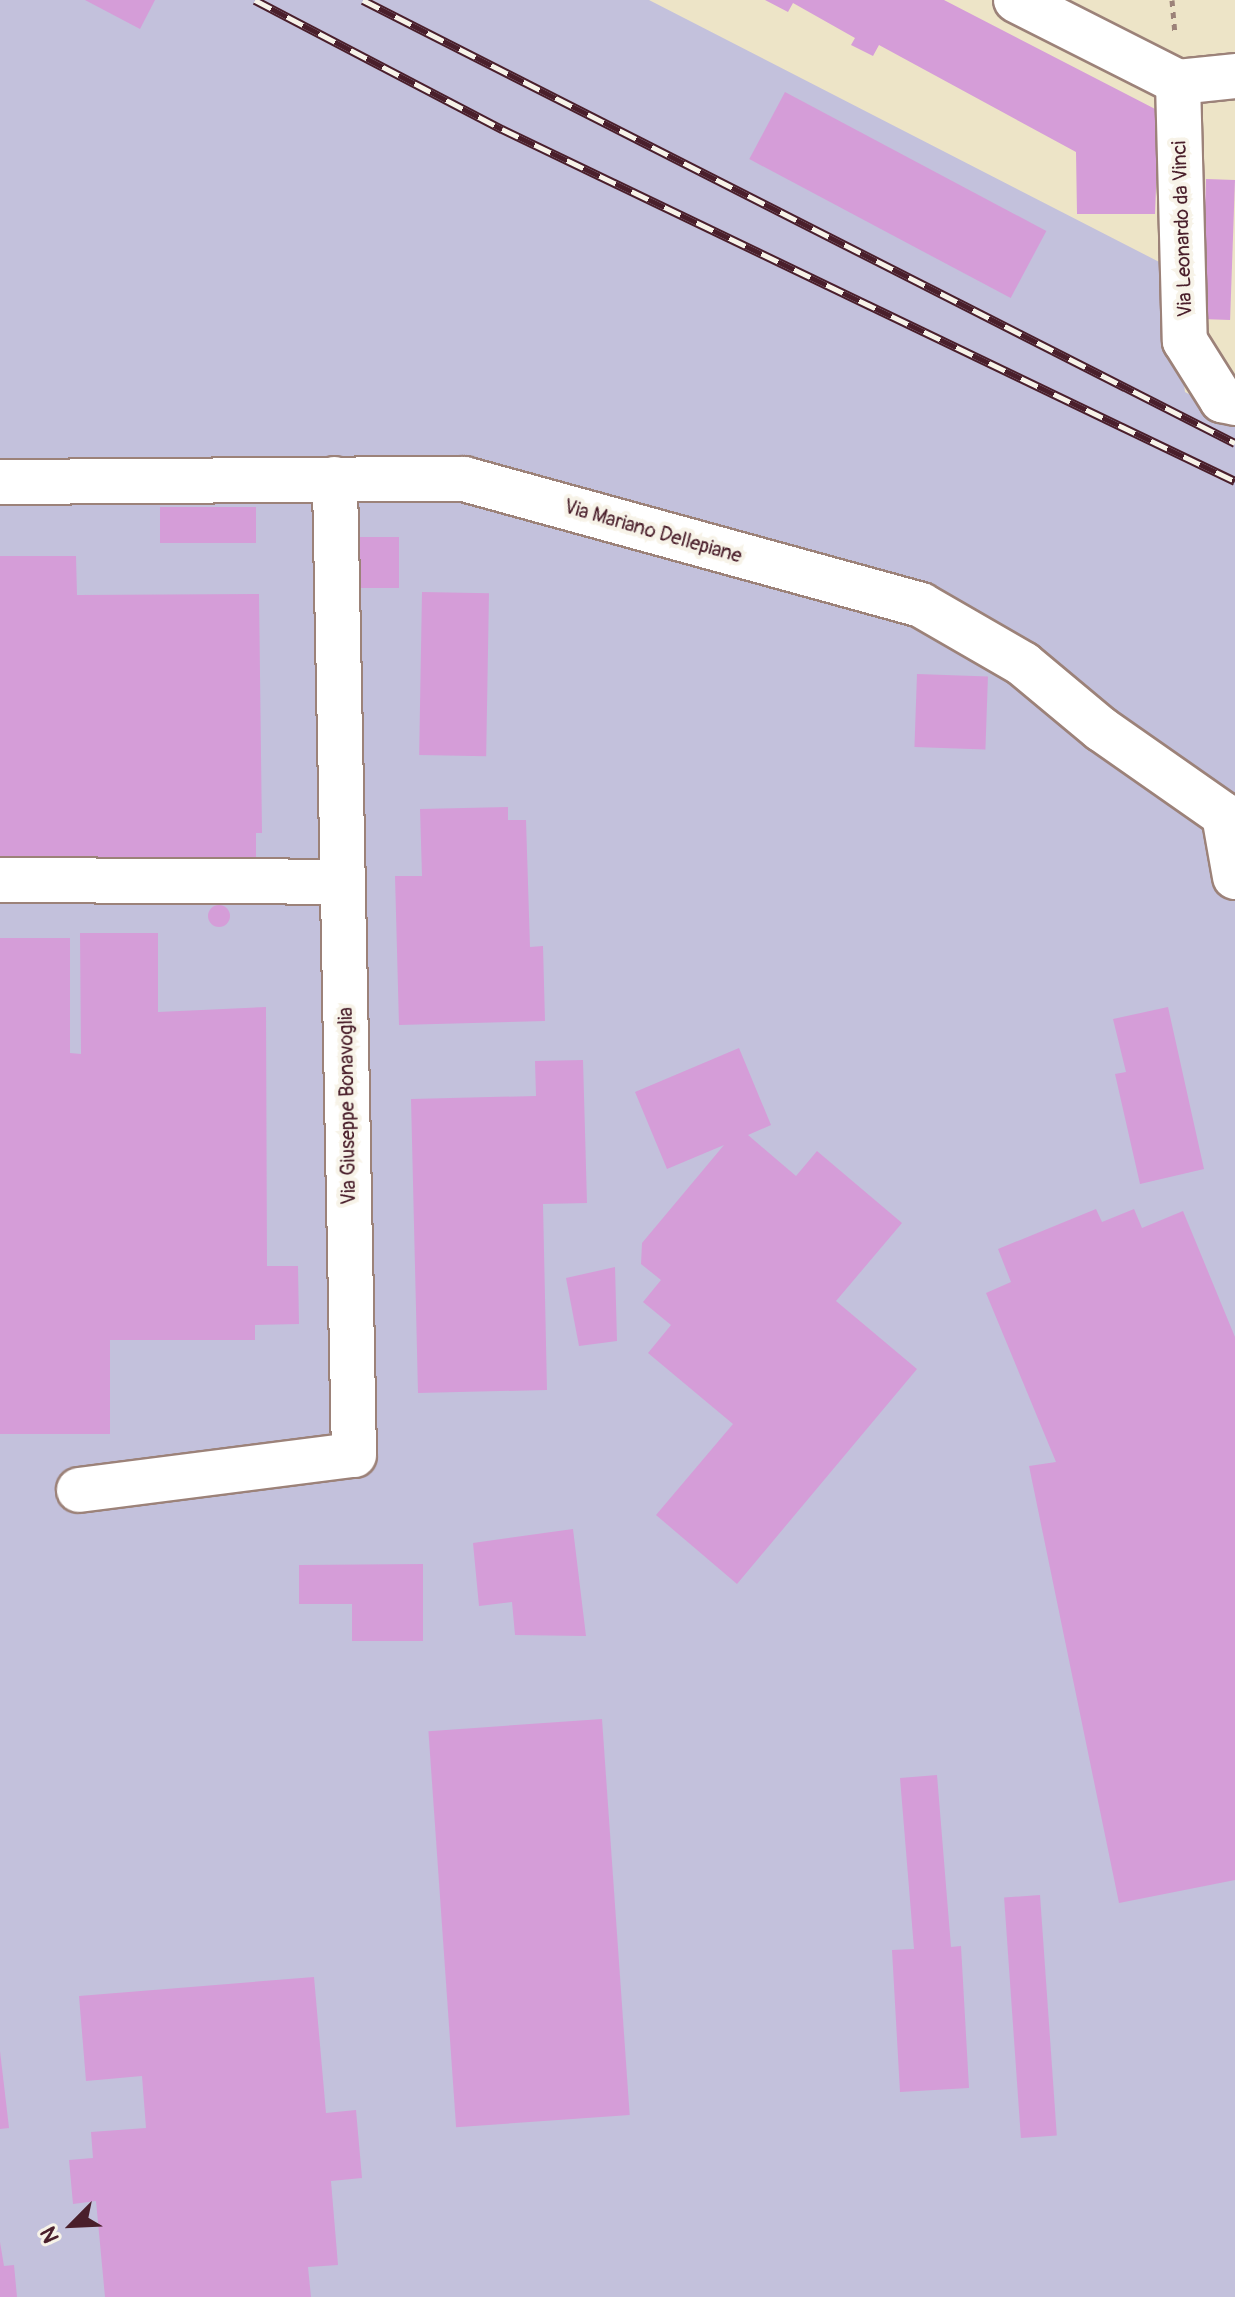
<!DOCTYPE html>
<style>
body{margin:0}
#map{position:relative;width:1235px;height:2297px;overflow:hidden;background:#ede4c7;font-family:Pangolin,sans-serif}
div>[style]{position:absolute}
.industrial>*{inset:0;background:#c3c1dc}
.building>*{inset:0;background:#d59dd8;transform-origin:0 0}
.round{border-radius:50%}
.path>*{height:5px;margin-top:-2.5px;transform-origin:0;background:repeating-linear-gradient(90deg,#9c8279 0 6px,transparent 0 12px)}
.roads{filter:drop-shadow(2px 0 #9c8279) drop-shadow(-2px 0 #9c8279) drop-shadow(0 2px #9c8279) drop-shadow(0 -2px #9c8279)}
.minor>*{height:44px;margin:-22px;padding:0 22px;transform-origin:22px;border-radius:22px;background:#fff}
.tertiary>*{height:44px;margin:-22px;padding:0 22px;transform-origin:22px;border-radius:22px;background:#fff}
.rail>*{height:9px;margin-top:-4.5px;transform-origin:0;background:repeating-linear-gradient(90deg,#f7f3e8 0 18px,#4a1f2b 0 36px);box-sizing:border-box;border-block:2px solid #4a1f2b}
span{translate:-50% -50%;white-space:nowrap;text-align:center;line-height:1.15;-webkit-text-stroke:8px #f7f3e8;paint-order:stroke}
.street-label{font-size:20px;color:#4a1f2b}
.north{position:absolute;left:32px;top:2185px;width:80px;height:80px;-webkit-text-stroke:6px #f7f3e8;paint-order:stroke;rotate:246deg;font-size:22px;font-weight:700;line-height:32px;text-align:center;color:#4a1f2b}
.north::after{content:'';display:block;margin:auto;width:28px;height:36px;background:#4a1f2b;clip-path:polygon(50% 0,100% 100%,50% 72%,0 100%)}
</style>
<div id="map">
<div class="industrial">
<i style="clip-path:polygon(0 0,649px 0,1169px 267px,1185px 392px,1235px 419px,1235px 2297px,0 2297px)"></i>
</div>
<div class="building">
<i style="clip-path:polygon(85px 0,155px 0,140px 29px)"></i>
<i style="clip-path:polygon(765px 0,944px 0,1159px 111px,1155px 214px,1077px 214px,1076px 152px,879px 45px,873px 56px,851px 45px,855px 38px,793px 3px,788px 12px)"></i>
<i style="left:785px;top:92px;width:296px;height:76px;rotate:28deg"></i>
<i style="left:1206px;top:179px;width:29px;height:140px;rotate:2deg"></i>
<i style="left:160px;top:507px;width:96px;height:36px"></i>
<i style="left:360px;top:537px;width:39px;height:51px"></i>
<i style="clip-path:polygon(0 556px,76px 556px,77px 595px,259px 594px,262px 833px,256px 833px,256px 857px,0 859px)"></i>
<i style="left:422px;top:592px;width:67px;height:163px;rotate:1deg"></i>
<i style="left:917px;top:674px;width:71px;height:73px;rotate:2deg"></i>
<i style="clip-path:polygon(508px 807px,508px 820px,526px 820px,530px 947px,543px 946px,545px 1021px,399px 1025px,395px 876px,422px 876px,420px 809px)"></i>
<i class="round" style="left:208px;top:905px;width:22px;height:22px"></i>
<i style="clip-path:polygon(80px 933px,158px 933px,158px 1012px,266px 1007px,267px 1266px,298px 1266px,299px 1324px,255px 1325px,255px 1340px,110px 1340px,110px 1434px,0 1434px,0 938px,70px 938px,70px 1053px,81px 1054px)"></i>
<i style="clip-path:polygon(1168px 1007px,1204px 1169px,1140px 1184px,1115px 1074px,1126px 1072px,1113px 1019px)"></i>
<i style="clip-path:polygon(739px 1048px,771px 1125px,748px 1135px,796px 1176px,817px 1151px,902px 1223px,836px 1301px,917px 1369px,737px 1584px,656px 1515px,733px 1424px,648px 1353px,671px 1325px,643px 1302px,661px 1280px,641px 1264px,642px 1243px,724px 1145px,667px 1169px,635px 1092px)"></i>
<i style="clip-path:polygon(583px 1060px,587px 1203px,543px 1204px,547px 1390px,418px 1393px,411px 1099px,536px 1096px,535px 1061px)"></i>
<i style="clip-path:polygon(1096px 1209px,1102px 1222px,1134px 1209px,1142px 1228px,1183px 1211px,1235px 1337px,1235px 1880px,1119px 1903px,1029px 1466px,1056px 1462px,986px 1293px,1011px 1282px,998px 1249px)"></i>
<i style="clip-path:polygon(615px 1267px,617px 1341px,579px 1346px,566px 1278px)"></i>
<i style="clip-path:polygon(573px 1529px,586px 1636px,515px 1635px,512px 1602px,479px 1606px,473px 1543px)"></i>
<i style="clip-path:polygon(423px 1564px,423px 1641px,352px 1641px,352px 1604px,299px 1604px,299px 1565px)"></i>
<i style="left:602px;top:1719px;width:397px;height:174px;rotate:86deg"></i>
<i style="clip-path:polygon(937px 1775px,951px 1947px,961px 1946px,969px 2088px,900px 2092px,892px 1950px,914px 1949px,900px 1778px)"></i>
<i style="left:1040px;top:1895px;width:241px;height:36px;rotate:86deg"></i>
<i style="clip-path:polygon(314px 1977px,326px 2113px,356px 2110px,362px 2178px,331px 2181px,338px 2265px,308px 2267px,311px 2297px,105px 2297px,96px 2201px,73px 2204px,69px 2160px,93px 2158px,91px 2132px,146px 2128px,142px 2076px,86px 2081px,79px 1996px)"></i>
<i style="clip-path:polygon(0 2051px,9px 2128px,0 2129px)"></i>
<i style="clip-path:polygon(0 2242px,4px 2266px,14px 2265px,17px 2297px,0 2297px)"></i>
</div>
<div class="path">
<i style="left:1172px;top:0;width:35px;rotate:85deg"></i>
</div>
<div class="roads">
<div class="minor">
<i style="left:1178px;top:82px;width:259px;rotate:88.5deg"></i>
<i style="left:1185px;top:341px;width:70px;rotate:57.9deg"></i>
<i style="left:1222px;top:400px;width:13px;rotate:13deg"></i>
<i style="left:0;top:482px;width:464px;rotate:-0.4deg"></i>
<i style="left:464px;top:479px;width:474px;rotate:15.4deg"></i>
<i style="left:921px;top:605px;width:118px;rotate:30deg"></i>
<i style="left:1023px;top:664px;width:102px;rotate:39.8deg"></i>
<i style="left:1101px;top:729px;width:164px;rotate:35deg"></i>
<i style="left:1224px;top:815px;width:63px;rotate:79.9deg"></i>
<i style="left:0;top:880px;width:343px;rotate:0.3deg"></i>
<i style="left:79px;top:1490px;width:277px;rotate:-7.3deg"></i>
<i style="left:354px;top:1455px;width:976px;rotate:-91.12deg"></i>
</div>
<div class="tertiary">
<i style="left:1016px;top:0;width:182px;rotate:26.8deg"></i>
<i style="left:1178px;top:82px;width:57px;rotate:-6deg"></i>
</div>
</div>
<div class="rail">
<i style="left:255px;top:0;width:279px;rotate:27.6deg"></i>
<i style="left:502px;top:129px;width:813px;rotate:25.65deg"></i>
<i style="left:363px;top:0;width:978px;rotate:26.93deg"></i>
</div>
<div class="street-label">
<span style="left:1182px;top:229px;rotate:-92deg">Via Leonardo da Vinci</span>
<span style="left:653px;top:531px;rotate:16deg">Via Mariano Dellepiane</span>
<span style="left:347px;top:1106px;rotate:-91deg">Via Giuseppe Bonavoglia</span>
</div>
<div class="north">N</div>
</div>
